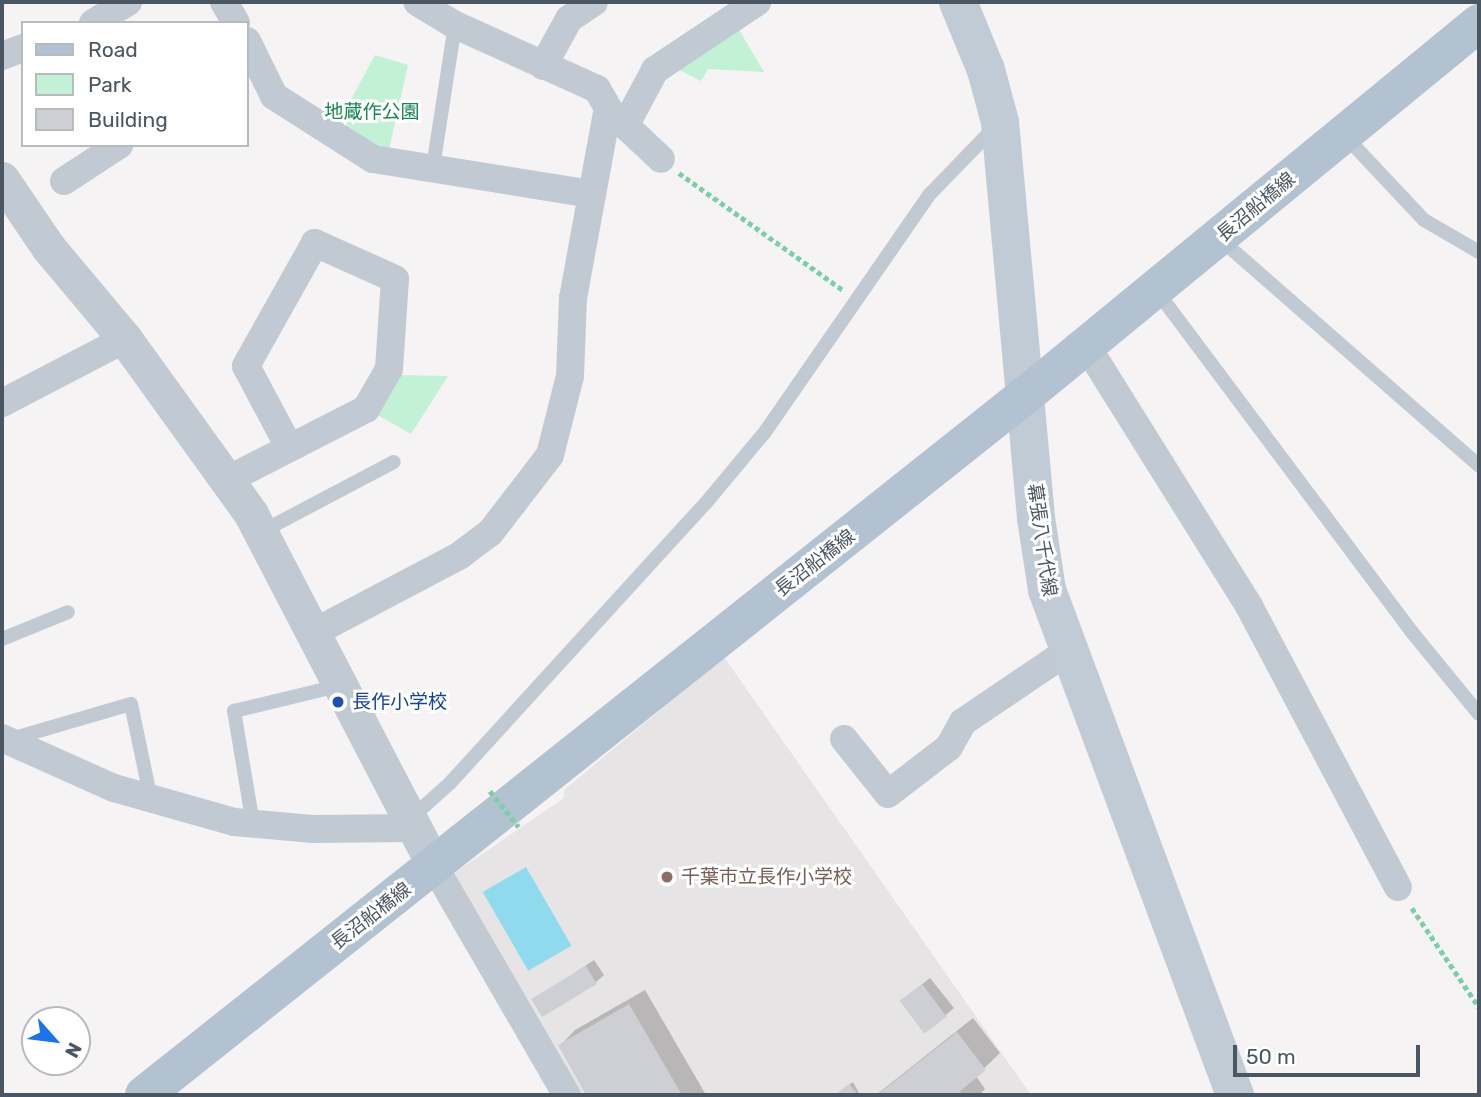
<!DOCTYPE html>
<meta charset="utf-8">
<style>
body{margin:0}
#map{position:relative;width:1481px;height:1097px;overflow:hidden;background:#f5f3f3;font-family:Rubik,"Noto Sans JP",sans-serif}
div>[style]{position:absolute}
.education>*{inset:0;background:#e6e4e5}
.green>*{inset:0;background:#c3f1d5}
.water>*{inset:0;background:#90daee;transform-origin:0 0}
.shadow>*{inset:0;background:#0003}
.building>*{inset:0;background:#cdcfd5;transform-origin:0 0}
.path>*{height:4.5px;margin-top:-2.25px;transform-origin:0;background:repeating-linear-gradient(90deg,#7ad0a6 0 5px,transparent 0 8.5px)}
.service>*{height:14px;margin:-7px;padding:0 7px;transform-origin:7px;border-radius:7px;background:#c1cad2}
.minor>*{height:28px;margin:-14px;padding:0 14px;transform-origin:14px;border-radius:14px;background:#c1cad2}
.tertiary>*{height:35px;margin:-17.5px;padding:0 17.5px;transform-origin:17.5px;border-radius:17.5px;background:#c1cad2}
.secondary>*{height:38px;margin:-19px;padding:0 19px;transform-origin:19px;border-radius:19px;background:#c1cbd6}
.primary>*{height:38px;margin:-19px;padding:0 19px;transform-origin:19px;border-radius:19px;background:#b3c2d1}
.path-bridge>*{height:4.5px;margin-top:-2.25px;transform-origin:0;background:repeating-linear-gradient(90deg,#7ad0a6 0 5px,transparent 0 8.5px)}
.dots>*{width:19px;height:19px;translate:-50% -50%;box-sizing:border-box;border:4px solid #fff;border-radius:50%}
span{translate:-50% -50%;white-space:nowrap;text-align:center;line-height:1.15;-webkit-text-stroke:6px #fff;paint-order:stroke}
.park-label{font-size:19px;color:#17864f}
.street-label{font-size:19px;color:#4a5661}
.transit-label{font-size:19px;color:#164399}
.left{translate:0 -50%;text-align:left}
.education-label{font-size:19px;color:#785e54}
.frame{position:absolute;inset:0;border:4px solid #4a5661;pointer-events:none}
.legend{position:absolute;left:21px;top:21px;width:228px;height:126px;box-sizing:border-box;background:#fff;border:2px solid #b7bbc0;margin:0;padding:9px 12px;list-style:none;font-size:21px;color:#4a5661}
.legend li{display:flex;align-items:center;gap:14px;height:35px}
.legend b{width:35px;border:2px solid #b7bbc0}
.north{position:absolute;left:21px;top:1006px;width:70px;height:70px;box-sizing:border-box;background:#fff;border:2px solid #b7bbc0;border-radius:50%;rotate:118deg;font-size:19px;font-weight:700;line-height:28px;text-align:center;color:#4a5661}
.north::after{content:'';display:block;margin:auto;width:24px;height:32px;background:#1a73e8;clip-path:polygon(50% 0,100% 100%,50% 72%,0 100%)}
.scale{position:absolute;left:1233px;top:1045px;width:187px;height:32px;box-sizing:border-box;border:4px solid #4a5661;border-top:0;padding-left:9px;font-size:21px;line-height:24px;white-space:nowrap;color:#4a5661;-webkit-text-stroke:5px #fff;paint-order:stroke}
</style>
<div id="map">
<div class="education">
<i style="clip-path:polygon(724px 657px,1031px 1095px,577px 1095px,453px 882px,456px 872px,564px 798px,564px 790px)"></i>
</div>
<div class="green">
<i style="clip-path:polygon(735px 23px,764px 72px,708px 69px,701px 81px,671px 66px)"></i>
<i style="clip-path:polygon(375px 55px,408px 65px,388px 154px,340px 120px)"></i>
<i style="clip-path:polygon(395px 375px,448px 376px,411px 434px,374px 413px)"></i>
</div>
<div class="water">
<i style="left:526px;top:867px;width:91px;height:50px;rotate:60deg"></i>
</div>
<div class="shadow">
<i style="clip-path:polygon(594px 960px,604px 975px,596px 982px,534px 1000px)"></i>
<i style="clip-path:polygon(930px 978px,954px 1008px,926px 1032px,910px 994px)"></i>
<i style="clip-path:polygon(645px 990px,706px 1095px,588px 1095px,560px 1046px,575px 1030px)"></i>
<i style="clip-path:polygon(973px 1018px,1000px 1053px,976px 1076px,985px 1089px,979px 1095px,876px 1095px)"></i>
<i style="clip-path:polygon(853px 1082px,860px 1095px,836px 1095px)"></i>
</div>
<div class="building">
<i style="left:586px;top:966px;width:21px;height:64px;rotate:59deg"></i>
<i style="left:922px;top:984px;width:41px;height:28px;rotate:53deg"></i>
<i style="clip-path:polygon(629px 1004px,682px 1095px,586px 1095px,558px 1045px)"></i>
<i style="clip-path:polygon(957px 1032px,986px 1070px,960px 1091px,963px 1095px,877px 1095px)"></i>
<i style="clip-path:polygon(849px 1084px,858px 1095px,835px 1095px)"></i>
</div>
<div class="path">
<i style="left:679px;top:173px;width:201px;rotate:35.5deg"></i>
<i style="left:1412px;top:908px;width:120px;rotate:55.9deg"></i>
</div>
<div class="service">
<i style="left:1345px;top:136px;width:115px;rotate:46.8deg"></i>
<i style="left:1424px;top:220px;width:64px;rotate:30.2deg"></i>
<i style="left:433px;top:167px;width:144px;rotate:-81.2deg"></i>
<i style="left:1220px;top:239px;width:344px;rotate:41.2deg"></i>
<i style="left:1156px;top:290px;width:426px;rotate:53.2deg"></i>
<i style="left:1411px;top:631px;width:107px;rotate:50.7deg"></i>
<i style="left:261px;top:532px;width:150px;rotate:-27.8deg"></i>
<i style="left:2px;top:639px;width:71px;rotate:-22.2deg"></i>
<i style="left:11px;top:739px;width:125px;rotate:-16.3deg"></i>
<i style="left:131px;top:704px;width:98px;rotate:78.2deg"></i>
<i style="left:410px;top:819px;width:54px;rotate:-42deg"></i>
<i style="left:450px;top:783px;width:378px;rotate:-47.6deg"></i>
<i style="left:705px;top:504px;width:94px;rotate:-50.2deg"></i>
<i style="left:765px;top:432px;width:290px;rotate:-55.3deg"></i>
<i style="left:930px;top:194px;width:92px;rotate:-45.9deg"></i>
<i style="left:253px;top:824px;width:115px;rotate:-99.5deg"></i>
<i style="left:234px;top:711px;width:107px;rotate:-13.5deg"></i>
</div>
<div class="minor">
<i style="left:224px;top:2px;width:24px;rotate:60deg"></i>
<i style="left:93px;top:23px;width:41px;rotate:-31deg"></i>
<i style="left:247px;top:41px;width:61px;rotate:63.9deg"></i>
<i style="left:274px;top:96px;width:117px;rotate:32.5deg"></i>
<i style="left:373px;top:159px;width:222px;rotate:9.1deg"></i>
<i style="left:2px;top:56px;width:22px;rotate:-21deg"></i>
<i style="left:543px;top:66px;width:54px;rotate:-61deg"></i>
<i style="left:569px;top:19px;width:30px;rotate:-34deg"></i>
<i style="left:612px;top:113px;width:67px;rotate:43.2deg"></i>
<i style="left:625px;top:126px;width:64px;rotate:-61.8deg"></i>
<i style="left:655px;top:70px;width:123px;rotate:-33.7deg"></i>
<i style="left:64px;top:181px;width:66px;rotate:-33.2deg"></i>
<i style="left:1086px;top:345px;width:308px;rotate:58deg"></i>
<i style="left:1249px;top:606px;width:318px;rotate:62.1deg"></i>
<i style="left:2px;top:403px;width:139px;rotate:-27.5deg"></i>
<i style="left:229px;top:479px;width:154px;rotate:-27.1deg"></i>
<i style="left:366px;top:409px;width:46px;rotate:-60.1deg"></i>
<i style="left:389px;top:369px;width:90px;rotate:-86.2deg"></i>
<i style="left:395px;top:279px;width:88px;rotate:-155.8deg"></i>
<i style="left:315px;top:243px;width:141px;rotate:119.3deg"></i>
<i style="left:246px;top:366px;width:89px;rotate:62deg"></i>
<i style="left:311px;top:634px;width:167px;rotate:-27.8deg"></i>
<i style="left:459px;top:556px;width:39px;rotate:-37deg"></i>
<i style="left:490px;top:533px;width:98px;rotate:-52.4deg"></i>
<i style="left:550px;top:455px;width:81px;rotate:-75.8deg"></i>
<i style="left:570px;top:376px;width:78px;rotate:-87.8deg"></i>
<i style="left:573px;top:298px;width:193px;rotate:-79.6deg"></i>
<i style="left:608px;top:108px;width:22px;rotate:-120deg"></i>
<i style="left:597px;top:89px;width:156px;rotate:-155.7deg"></i>
<i style="left:455px;top:25px;width:44px;rotate:-148.8deg"></i>
<i style="left:2px;top:738px;width:123px;rotate:24.1deg"></i>
<i style="left:114px;top:788px;width:125px;rotate:15.8deg"></i>
<i style="left:234px;top:822px;width:79px;rotate:5.1deg"></i>
<i style="left:313px;top:829px;width:100px;rotate:-0.6deg"></i>
<i style="left:844px;top:739px;width:70px;rotate:51.3deg"></i>
<i style="left:888px;top:794px;width:77px;rotate:-37.6deg"></i>
<i style="left:949px;top:747px;width:29px;rotate:-61deg"></i>
<i style="left:963px;top:722px;width:127px;rotate:-34.1deg"></i>
<i style="left:434px;top:866px;width:265px;rotate:59.9deg"></i>
</div>
<div class="tertiary">
<i style="left:2px;top:179px;width:82px;rotate:55.9deg"></i>
<i style="left:48px;top:247px;width:120px;rotate:50.1deg"></i>
<i style="left:125px;top:339px;width:216px;rotate:54.2deg"></i>
<i style="left:251px;top:514px;width:397px;rotate:62.5deg"></i>
</div>
<div class="secondary">
<i style="left:958px;top:2px;width:74px;rotate:67.6deg"></i>
<i style="left:986px;top:70px;width:54px;rotate:74.9deg"></i>
<i style="left:1000px;top:122px;width:398px;rotate:84.8deg"></i>
<i style="left:1036px;top:518px;width:73px;rotate:81.3deg"></i>
<i style="left:1047px;top:590px;width:539px;rotate:69.58deg"></i>
</div>
<div class="primary">
<i style="left:144px;top:1095px;width:1127px;rotate:-38.45deg"></i>
<i style="left:1027px;top:394px;width:585px;rotate:-39.38deg"></i>
</div>
<div class="path-bridge">
<i style="left:490px;top:791px;width:46px;rotate:51.1deg"></i>
</div>
<div class="dots">
<i style="left:338px;top:702px;background:#1a4fb4"></i>
<i style="left:667px;top:877px;background:#8d6e63"></i>
</div>
<div class="park-label">
<span style="left:372px;top:112px">地蔵作公園</span>
</div>
<div class="street-label">
<span style="left:1256px;top:207px;rotate:-40deg">長沼船橋線</span>
<span style="left:1042px;top:540px;rotate:82deg">幕張八千代線</span>
<span style="left:815px;top:563px;rotate:-38deg">長沼船橋線</span>
<span style="left:371px;top:916px;rotate:-38deg">長沼船橋線</span>
</div>
<div class="transit-label">
<span class="left" style="left:352px;top:702px">長作小学校</span>
</div>
<div class="education-label">
<span class="left" style="left:681px;top:877px">千葉市立長作小学校</span>
</div>
<div class="frame"></div>
<ul class="legend">
<li><b style="height:9px;background:#b3c2d1"></b>Road</li>
<li><b style="height:19px;background:#c3f1d5"></b>Park</li>
<li><b style="height:19px;background:#cdcfd5"></b>Building</li>
</ul>
<div class="north">N</div>
<div class="scale">50 m</div>
</div>
